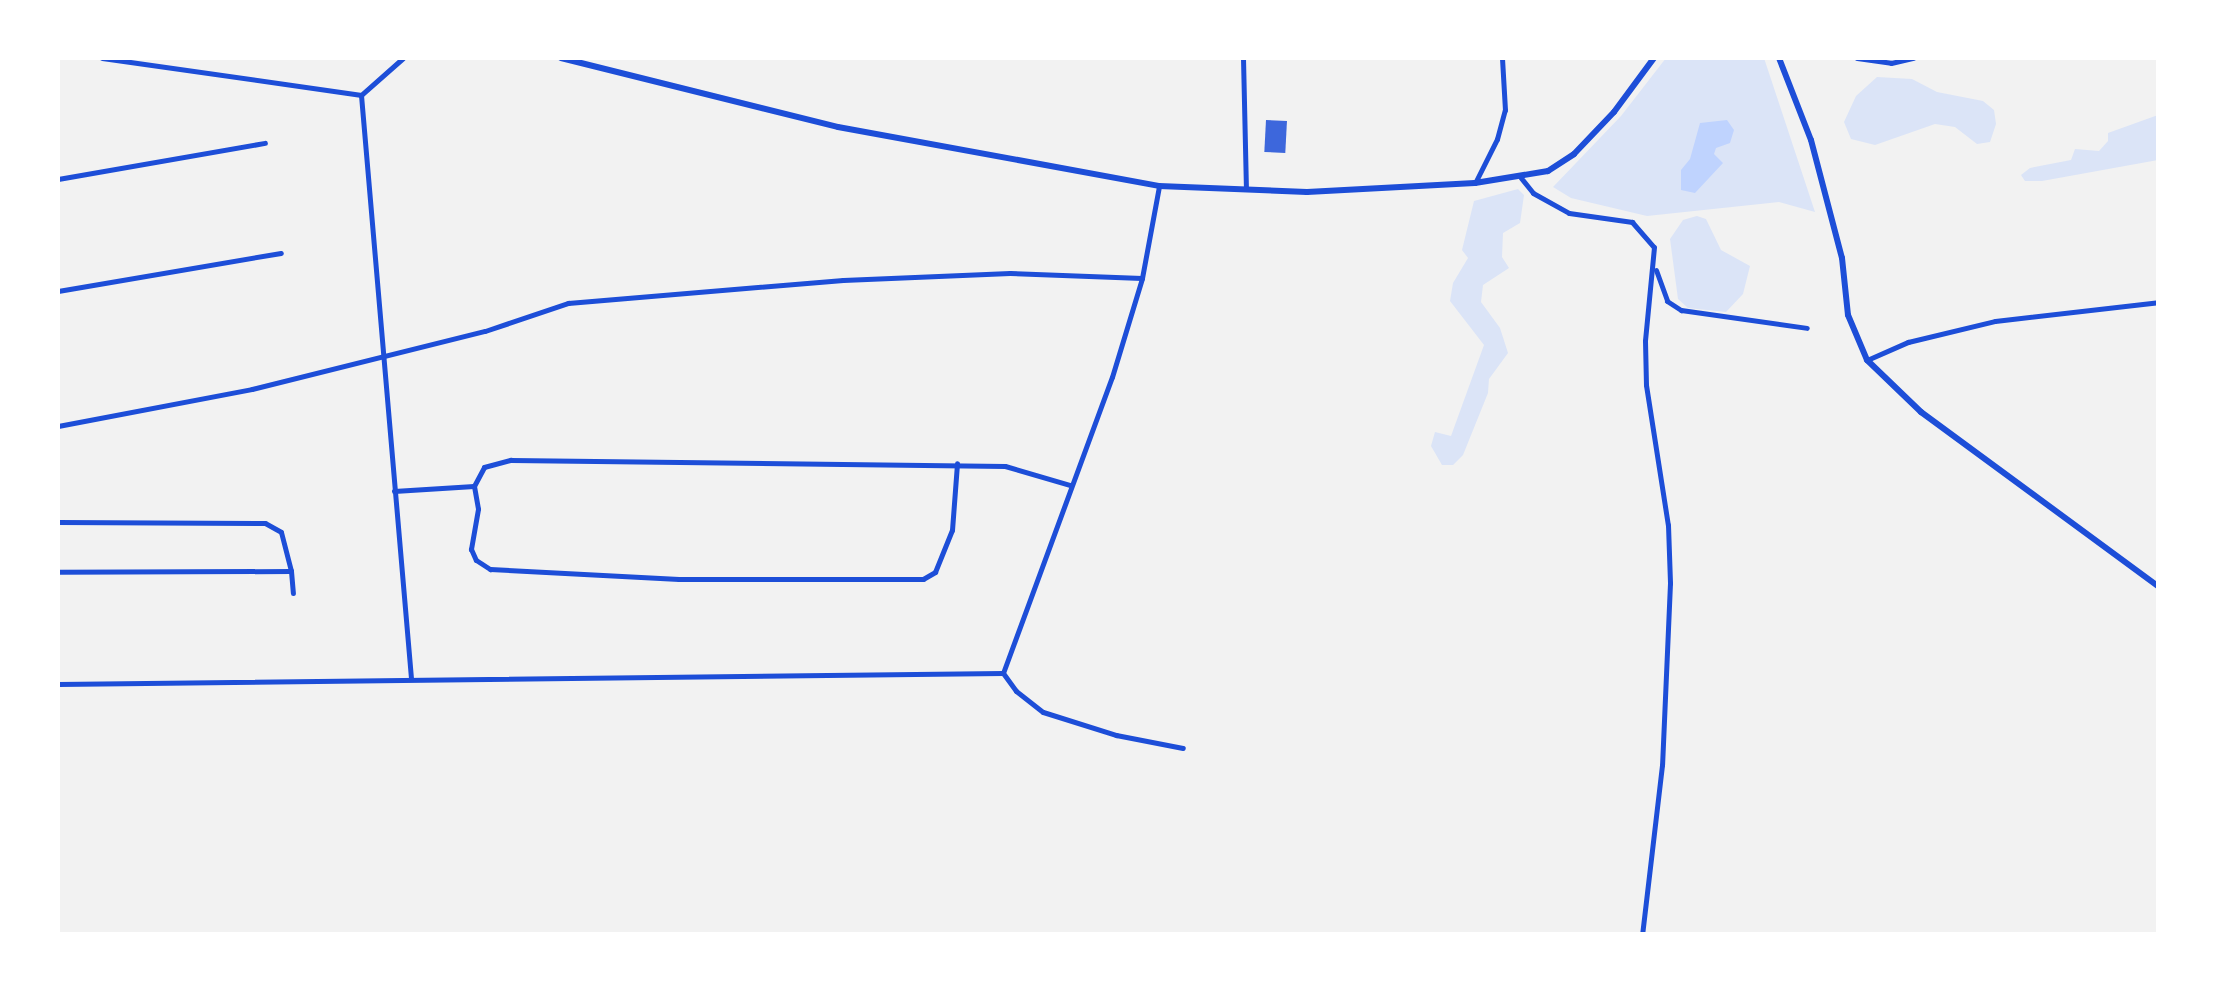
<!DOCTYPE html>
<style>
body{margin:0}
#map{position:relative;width:2216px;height:992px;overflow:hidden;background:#f2f2f2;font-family:Manrope,sans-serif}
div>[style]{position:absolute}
.green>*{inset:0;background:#dbe4f7}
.water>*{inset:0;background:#bfd3fe}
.building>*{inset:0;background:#3d67dc;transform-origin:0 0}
.minor>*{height:5px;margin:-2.5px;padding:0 2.5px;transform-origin:2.5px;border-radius:2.5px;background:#1d4ed8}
.tertiary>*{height:6px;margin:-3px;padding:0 3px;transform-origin:3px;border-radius:3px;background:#1d4ed8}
span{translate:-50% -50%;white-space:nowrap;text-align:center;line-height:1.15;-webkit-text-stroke:10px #fff;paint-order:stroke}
.frame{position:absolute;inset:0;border:60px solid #fff;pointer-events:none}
</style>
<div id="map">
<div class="green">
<i style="clip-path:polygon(1666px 58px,1764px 58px,1815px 212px,1779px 202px,1647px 216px,1571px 198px,1553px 187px,1621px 116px)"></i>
<i style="clip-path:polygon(1877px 77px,1912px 79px,1937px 92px,1983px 101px,1994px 110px,1996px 124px,1990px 142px,1977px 144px,1955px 127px,1935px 124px,1875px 145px,1851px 139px,1844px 122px,1856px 96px)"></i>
<i style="clip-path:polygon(2158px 115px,2158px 160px,2042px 181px,2025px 181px,2021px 175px,2030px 168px,2071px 160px,2075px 149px,2099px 151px,2108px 141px,2108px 133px)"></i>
<i style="clip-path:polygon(1518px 189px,1524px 195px,1520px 223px,1503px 233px,1502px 257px,1509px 268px,1483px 285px,1481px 302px,1500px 328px,1508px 353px,1489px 379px,1488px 393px,1463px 455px,1453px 465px,1442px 465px,1431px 446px,1435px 432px,1451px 436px,1484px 345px,1450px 301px,1453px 283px,1468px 258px,1462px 250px,1474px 201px)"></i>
<i style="clip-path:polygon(1697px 216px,1706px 219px,1721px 250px,1750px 266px,1743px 294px,1726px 312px,1688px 308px,1678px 299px,1670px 239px,1683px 220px)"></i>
</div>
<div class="water">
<i style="clip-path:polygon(1727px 120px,1734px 130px,1730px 143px,1716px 148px,1714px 154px,1723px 163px,1695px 193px,1681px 190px,1681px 170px,1690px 159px,1700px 123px)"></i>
</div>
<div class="building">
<i style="left:1266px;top:120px;width:21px;height:32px;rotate:3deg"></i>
</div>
<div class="minor">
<i style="left:102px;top:58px;width:262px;rotate:8.1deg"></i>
<i style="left:403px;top:58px;width:56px;rotate:138.6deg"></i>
<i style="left:361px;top:95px;width:585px;rotate:85.1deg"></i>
<i style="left:1243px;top:58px;width:130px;rotate:88.7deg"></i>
<i style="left:1857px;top:58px;width:34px;rotate:8deg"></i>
<i style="left:1891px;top:63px;width:23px;rotate:-13deg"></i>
<i style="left:1521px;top:178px;width:19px;rotate:51deg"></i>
<i style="left:1533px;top:193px;width:41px;rotate:29.1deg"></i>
<i style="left:1569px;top:213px;width:64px;rotate:8.1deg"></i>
<i style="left:1632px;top:222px;width:33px;rotate:49deg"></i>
<i style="left:1654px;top:247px;width:94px;rotate:95.5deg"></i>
<i style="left:1645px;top:341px;width:44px;rotate:88.7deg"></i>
<i style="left:1646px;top:385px;width:142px;rotate:81.1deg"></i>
<i style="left:1668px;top:525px;width:58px;rotate:88deg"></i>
<i style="left:1670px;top:583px;width:182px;rotate:92.5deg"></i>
<i style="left:1662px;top:765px;width:170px;rotate:96.7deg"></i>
<i style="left:58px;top:179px;width:210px;rotate:-9.9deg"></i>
<i style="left:1475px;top:183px;width:49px;rotate:-63.4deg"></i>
<i style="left:1497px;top:139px;width:30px;rotate:-75deg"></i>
<i style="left:1505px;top:110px;width:52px;rotate:-93.3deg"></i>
<i style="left:1656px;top:270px;width:33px;rotate:70deg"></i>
<i style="left:1667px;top:301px;width:17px;rotate:33deg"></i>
<i style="left:1681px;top:310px;width:127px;rotate:8.1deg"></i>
<i style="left:58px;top:291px;width:226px;rotate:-9.7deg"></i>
<i style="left:1867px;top:360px;width:45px;rotate:-23.7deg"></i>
<i style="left:1908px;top:342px;width:89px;rotate:-13.6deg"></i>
<i style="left:1995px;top:321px;width:164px;rotate:-6.6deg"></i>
<i style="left:58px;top:426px;width:197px;rotate:-10.8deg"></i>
<i style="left:252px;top:389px;width:240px;rotate:-14deg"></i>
<i style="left:485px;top:331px;width:88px;rotate:-18.6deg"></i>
<i style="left:568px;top:303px;width:276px;rotate:-4.8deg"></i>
<i style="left:843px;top:280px;width:167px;rotate:-2.4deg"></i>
<i style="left:1010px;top:273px;width:132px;rotate:2.2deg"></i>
<i style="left:474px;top:486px;width:23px;rotate:80deg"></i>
<i style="left:478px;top:509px;width:41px;rotate:99.9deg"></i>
<i style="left:471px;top:549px;width:12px;rotate:66deg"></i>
<i style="left:476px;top:560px;width:17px;rotate:33deg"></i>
<i style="left:490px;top:569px;width:189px;rotate:3deg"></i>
<i style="left:679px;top:579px;width:244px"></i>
<i style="left:923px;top:579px;width:14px;rotate:-30deg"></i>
<i style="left:935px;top:572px;width:45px;rotate:-68deg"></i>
<i style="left:952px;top:530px;width:67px;rotate:-85.7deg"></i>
<i style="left:394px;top:491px;width:80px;rotate:-3.6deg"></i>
<i style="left:474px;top:486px;width:21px;rotate:-62deg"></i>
<i style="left:484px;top:467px;width:28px;rotate:-15deg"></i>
<i style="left:511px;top:460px;width:494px;rotate:0.7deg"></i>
<i style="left:1005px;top:466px;width:68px;rotate:16.3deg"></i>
<i style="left:58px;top:522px;width:207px;rotate:0.3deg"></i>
<i style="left:265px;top:523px;width:18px;rotate:29deg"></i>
<i style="left:281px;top:532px;width:40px;rotate:75.6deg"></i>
<i style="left:291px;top:571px;width:233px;rotate:179.8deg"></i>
<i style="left:291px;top:571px;width:22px;rotate:85deg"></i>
<i style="left:1003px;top:673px;width:22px;rotate:54deg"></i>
<i style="left:1016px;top:691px;width:34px;rotate:38deg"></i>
<i style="left:1043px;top:712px;width:77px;rotate:17.5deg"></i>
<i style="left:1116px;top:735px;width:68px;rotate:11deg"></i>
<i style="left:58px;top:684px;width:945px;rotate:-0.67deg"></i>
<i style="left:1003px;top:673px;width:315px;rotate:-69.8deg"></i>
<i style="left:1112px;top:377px;width:103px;rotate:-73.1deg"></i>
<i style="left:1142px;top:278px;width:94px;rotate:-79.5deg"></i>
</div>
<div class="tertiary">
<i style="left:561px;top:58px;width:285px;rotate:14deg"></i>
<i style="left:838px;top:127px;width:326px;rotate:10.4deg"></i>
<i style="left:1159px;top:186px;width:148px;rotate:2.3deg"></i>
<i style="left:1307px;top:192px;width:168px;rotate:-3.1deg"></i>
<i style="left:1475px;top:183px;width:74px;rotate:-9.3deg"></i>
<i style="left:1548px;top:171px;width:31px;rotate:-33deg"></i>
<i style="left:1574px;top:154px;width:58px;rotate:-46.4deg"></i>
<i style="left:1614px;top:112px;width:67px;rotate:-53.5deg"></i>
<i style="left:1779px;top:58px;width:88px;rotate:68.7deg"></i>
<i style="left:1811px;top:140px;width:122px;rotate:75.3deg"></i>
<i style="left:1842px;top:258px;width:57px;rotate:84deg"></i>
<i style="left:1848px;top:315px;width:49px;rotate:67.1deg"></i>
<i style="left:1867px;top:360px;width:75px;rotate:43.9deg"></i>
<i style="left:1921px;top:412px;width:294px;rotate:36.3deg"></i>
</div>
<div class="frame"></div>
</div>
